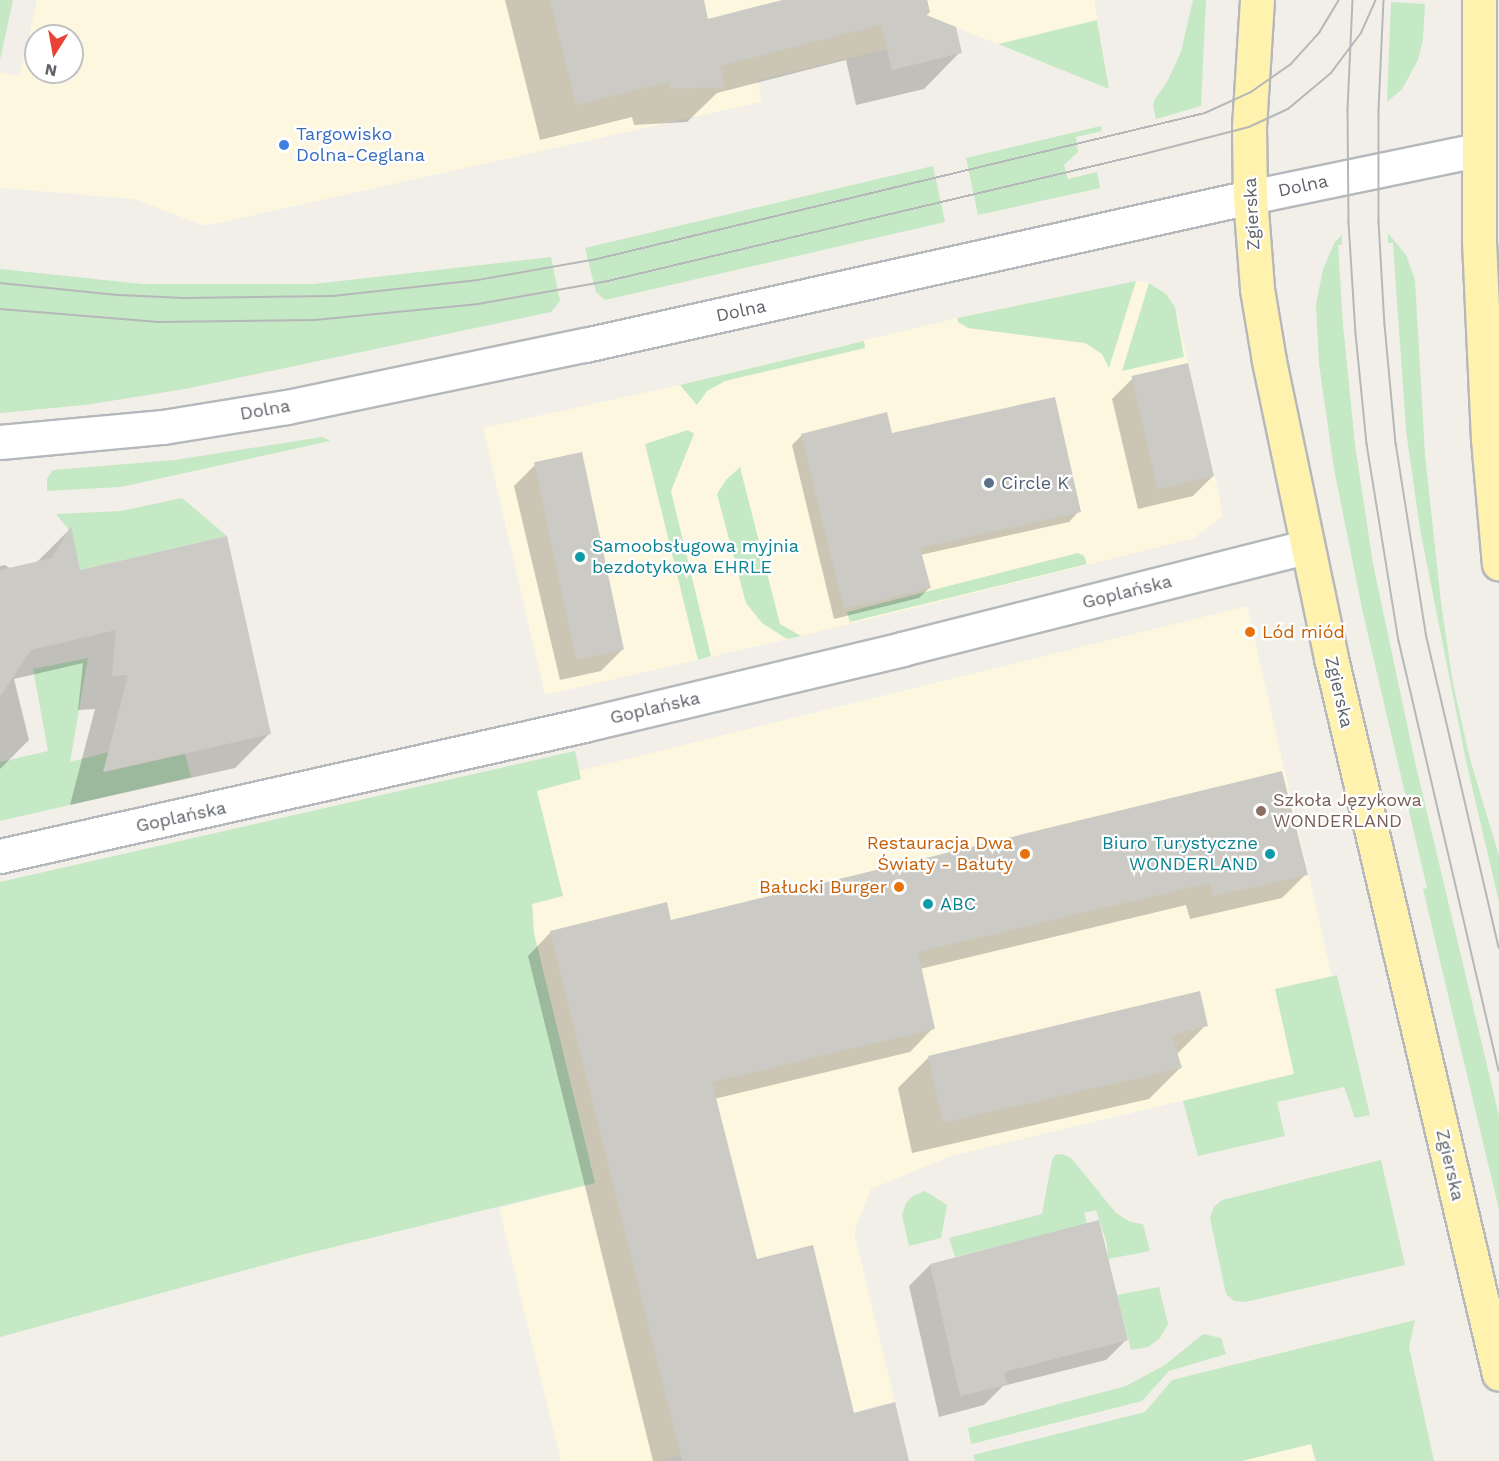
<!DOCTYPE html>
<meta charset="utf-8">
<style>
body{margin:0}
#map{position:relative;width:1499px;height:1461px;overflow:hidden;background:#f1efe8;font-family:"Work Sans",sans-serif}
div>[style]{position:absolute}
.commercial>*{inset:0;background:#fef7e0}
.green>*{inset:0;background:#c5e8c5}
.shadow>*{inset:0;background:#0003}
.building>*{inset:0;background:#cccac5;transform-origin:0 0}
.roads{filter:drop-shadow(2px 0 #b5b8bc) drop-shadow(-2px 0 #b5b8bc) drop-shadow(0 2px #b5b8bc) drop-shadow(0 -2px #b5b8bc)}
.minor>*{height:33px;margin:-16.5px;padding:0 16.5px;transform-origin:16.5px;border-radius:16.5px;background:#fff}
.major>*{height:33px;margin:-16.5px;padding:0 16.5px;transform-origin:16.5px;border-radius:16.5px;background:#fff2af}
.tram>*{height:1.5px;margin:-0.75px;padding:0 0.75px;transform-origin:0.75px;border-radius:0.75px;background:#b6b7b8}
.dots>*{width:16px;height:16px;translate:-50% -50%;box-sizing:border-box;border:3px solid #fff;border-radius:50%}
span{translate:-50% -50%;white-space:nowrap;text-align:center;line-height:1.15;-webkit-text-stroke:4.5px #fff;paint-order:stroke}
.shop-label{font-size:18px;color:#366cbe}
.left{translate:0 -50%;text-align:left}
.street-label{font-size:18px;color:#5f6368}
.service-label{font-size:18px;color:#4e5e75}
.culture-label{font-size:18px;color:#0d838f}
.right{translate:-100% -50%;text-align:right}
.food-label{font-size:18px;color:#c56008}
.education-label{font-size:18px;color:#785e54}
.north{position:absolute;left:24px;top:24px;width:60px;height:60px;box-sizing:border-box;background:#fff;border:2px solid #bfc1c3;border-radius:50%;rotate:191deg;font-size:16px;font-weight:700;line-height:24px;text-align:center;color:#5f6368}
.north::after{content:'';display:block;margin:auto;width:21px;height:27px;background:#ea4335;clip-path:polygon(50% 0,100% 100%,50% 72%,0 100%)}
</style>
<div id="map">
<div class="commercial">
<i style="clip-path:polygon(evenodd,37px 0,876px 0,887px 49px,758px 80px,761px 102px,205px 226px,134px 199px,0 188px,0 72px,20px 76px,37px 0,36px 36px,72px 36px,72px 72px,36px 72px,36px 36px)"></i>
<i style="clip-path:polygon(886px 0,1094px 0,1109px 89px,998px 44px)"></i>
<i style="clip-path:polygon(1136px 281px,1149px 283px,1166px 294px,1175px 307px,1215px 476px,1223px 516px,1194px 538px,801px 636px,545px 695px,483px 428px,680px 385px,957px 318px)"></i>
<i style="clip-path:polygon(1247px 606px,1351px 1060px,951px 1156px,871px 1189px,854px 1233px,895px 1402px,656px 1461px,561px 1461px,499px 1208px,595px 1183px,534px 933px,533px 910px,505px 789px)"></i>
<i style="clip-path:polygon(1311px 1444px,1315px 1461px,1240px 1461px)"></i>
</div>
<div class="green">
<i style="clip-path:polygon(0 0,13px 0,0 60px)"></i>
<i style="clip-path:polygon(1193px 0,1206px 0,1201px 106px,1156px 119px,1153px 106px,1155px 99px,1167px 82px,1181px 52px)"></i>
<i style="clip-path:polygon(1391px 2px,1425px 4px,1423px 39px,1418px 60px,1402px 89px,1387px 102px)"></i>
<i style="clip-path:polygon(1097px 20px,1109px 89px,998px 44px)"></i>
<i style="clip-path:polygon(1101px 126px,1102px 131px,1076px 137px,1078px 152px,1064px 165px,1068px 179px,1097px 172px,1100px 188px,978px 215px,966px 158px)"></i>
<i style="clip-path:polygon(933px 166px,945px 222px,605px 300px,596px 292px,585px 248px)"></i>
<i style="clip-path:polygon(1388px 233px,1406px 255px,1415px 280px,1425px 455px,1441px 603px,1453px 684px,1470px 759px,1499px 856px,1499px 902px,1466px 761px,1420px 529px,1406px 430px,1393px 243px,1388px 243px)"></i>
<i style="clip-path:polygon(1342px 235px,1342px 245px,1338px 245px,1343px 325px,1355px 445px,1373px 564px,1415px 762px,1499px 1116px,1499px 1210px,1423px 889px,1427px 888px,1363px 613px,1334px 469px,1319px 364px,1316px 305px,1323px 269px,1335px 242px)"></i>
<i style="clip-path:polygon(551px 257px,560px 301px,551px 312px,185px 389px,85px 405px,0 413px,0 269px,142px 284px,314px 284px)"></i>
<i style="clip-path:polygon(1136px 281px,1109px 368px,1102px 354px,1085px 343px,968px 328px,958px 322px,957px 318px)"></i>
<i style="clip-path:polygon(1149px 283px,1166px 294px,1175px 307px,1184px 357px,1122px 371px)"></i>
<i style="clip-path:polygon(864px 341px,865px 348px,725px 381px,707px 391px,697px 405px,680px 385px)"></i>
<i style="clip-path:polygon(688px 430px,694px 434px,671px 491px,711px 656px,698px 660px,645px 444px)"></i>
<i style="clip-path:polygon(322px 437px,330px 441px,121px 487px,47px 491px,47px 479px,53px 470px,175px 460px)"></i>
<i style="clip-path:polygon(740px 467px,780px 624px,801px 636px,787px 639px,762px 623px,746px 603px,717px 494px,726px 480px)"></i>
<i style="clip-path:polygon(182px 498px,227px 536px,80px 570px,71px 532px,56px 514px,121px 511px)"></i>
<i style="clip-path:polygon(1078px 553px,1084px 556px,1087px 564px,850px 622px,847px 612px)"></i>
<i style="clip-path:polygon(88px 658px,70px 762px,109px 752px,104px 772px,185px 754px,191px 777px,0 821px,0 762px,48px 751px,33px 669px)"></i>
<i style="clip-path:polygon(575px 751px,581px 779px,537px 791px,563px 896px,532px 904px,534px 933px,595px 1183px,297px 1256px,0 1337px,0 882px)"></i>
<i style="clip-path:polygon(1337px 975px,1370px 1115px,1355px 1118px,1344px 1087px,1277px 1102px,1285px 1136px,1198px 1156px,1183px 1101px,1294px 1074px,1275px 989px)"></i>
<i style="clip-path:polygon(1062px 1154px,1071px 1158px,1116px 1213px,1130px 1222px,1143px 1224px,1150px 1251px,1108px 1259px,1107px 1244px,1096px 1210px,1084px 1213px,1087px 1224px,955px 1257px,949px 1238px,1042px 1214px,1052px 1160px,1055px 1155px)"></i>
<i style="clip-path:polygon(1381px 1160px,1405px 1265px,1245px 1302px,1234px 1301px,1226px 1294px,1210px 1218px,1214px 1207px,1222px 1200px)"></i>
<i style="clip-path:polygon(925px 1191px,947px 1205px,941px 1238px,909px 1246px,902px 1215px,906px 1203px,913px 1196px)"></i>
<i style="clip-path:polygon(1159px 1287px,1168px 1324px,1160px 1338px,1148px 1347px,1131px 1350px,1117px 1295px)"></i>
<i style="clip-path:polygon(1415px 1320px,1409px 1347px,1434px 1461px,1316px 1461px,1311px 1444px,1242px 1461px,975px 1461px,973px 1455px,1145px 1412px,1172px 1380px)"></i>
<i style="clip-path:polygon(1203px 1334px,1221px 1338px,1226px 1354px,1169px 1371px,1142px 1401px,971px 1444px,968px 1428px,1126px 1386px,1165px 1365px)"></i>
</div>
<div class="shadow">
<i style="clip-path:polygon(505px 0,702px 0,707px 20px,788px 0,927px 0,930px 12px,925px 16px,960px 52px,924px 89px,856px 105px,846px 60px,717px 93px,687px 122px,634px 125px,632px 117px,540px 140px)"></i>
<i style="clip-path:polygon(1133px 378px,1214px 475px,1193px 496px,1138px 509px,1112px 399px)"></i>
<i style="clip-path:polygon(802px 435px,1079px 511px,1069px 522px,920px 555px,929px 588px,919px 598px,834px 619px,792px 445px)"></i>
<i style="clip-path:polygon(535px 465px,622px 650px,601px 671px,560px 680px,514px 486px)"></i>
<i style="clip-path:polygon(70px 529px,79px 572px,269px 734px,235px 768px,70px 805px,95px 709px,78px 710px,83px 663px,14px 679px,29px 740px,0 769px,0 566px,5px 565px,11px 569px,36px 563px)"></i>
<i style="clip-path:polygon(1306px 874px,1282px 898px,1190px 919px,1186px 905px,920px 969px,933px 1028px,910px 1052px,714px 1099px,756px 1261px,853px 1414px,908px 1461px,653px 1461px,528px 956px,551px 932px)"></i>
<i style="clip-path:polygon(1206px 1025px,1176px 1055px,1180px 1068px,1149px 1099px,912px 1153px,898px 1088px,929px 1057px)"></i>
<i style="clip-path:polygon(930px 1265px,1127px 1339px,1106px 1360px,1003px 1386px,984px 1405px,939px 1417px,909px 1286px)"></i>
</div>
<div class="building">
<i style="clip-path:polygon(550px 0,704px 0,708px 19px,782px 0,927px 0,929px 13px,924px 14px,956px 27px,962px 53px,892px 70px,881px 25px,720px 66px,725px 87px,670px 89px,668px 82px,576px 105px)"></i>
<i style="left:1188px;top:363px;width:116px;height:58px;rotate:77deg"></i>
<i style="clip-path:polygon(1055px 397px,1081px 512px,920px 548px,931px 588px,844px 609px,801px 434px,887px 412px,892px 433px)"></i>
<i style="left:582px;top:452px;width:202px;height:49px;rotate:78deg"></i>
<i style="clip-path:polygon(71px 526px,80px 570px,227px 536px,271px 734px,103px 772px,128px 675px,112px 676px,116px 630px,31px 650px,0 697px,0 570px,52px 558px)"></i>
<i style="clip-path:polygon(1282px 771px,1308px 875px,1213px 896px,1210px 883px,918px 952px,935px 1029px,712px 1082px,757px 1259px,813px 1245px,854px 1413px,895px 1402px,909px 1461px,682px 1461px,550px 931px,667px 902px,671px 920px)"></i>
<i style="clip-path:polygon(1200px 991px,1208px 1026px,1172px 1035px,1182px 1068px,943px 1123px,928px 1056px)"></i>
<i style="clip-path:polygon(1099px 1220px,1128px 1340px,1004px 1372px,1007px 1385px,960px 1396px,930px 1264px)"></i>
</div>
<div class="roads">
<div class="minor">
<i style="left:0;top:442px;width:164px;rotate:-5.3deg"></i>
<i style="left:163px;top:427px;width:126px;rotate:-9.2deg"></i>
<i style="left:287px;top:407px;width:304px;rotate:-11.8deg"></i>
<i style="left:585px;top:345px;width:681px;rotate:-12.55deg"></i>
<i style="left:1250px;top:197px;width:232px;rotate:-11.7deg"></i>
<i style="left:0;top:856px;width:599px;rotate:-12.64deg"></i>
<i style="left:584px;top:725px;width:327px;rotate:-13.4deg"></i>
<i style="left:902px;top:649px;width:417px;rotate:-14.2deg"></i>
</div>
<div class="major">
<i style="left:1257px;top:0;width:127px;rotate:93.6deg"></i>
<i style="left:1249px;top:127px;width:70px;rotate:89.2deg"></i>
<i style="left:1250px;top:197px;width:92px;rotate:85.6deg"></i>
<i style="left:1257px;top:289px;width:73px;rotate:80.5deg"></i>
<i style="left:1269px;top:361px;width:303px;rotate:78.2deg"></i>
<i style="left:1331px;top:658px;width:735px;rotate:76.8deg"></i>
<i style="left:1479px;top:0;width:241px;rotate:90deg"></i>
<i style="left:1479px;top:241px;width:198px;rotate:87.4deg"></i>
<i style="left:1488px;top:439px;width:125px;rotate:85deg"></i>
</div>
</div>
<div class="tram">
<i style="left:1353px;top:0;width:109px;rotate:92.6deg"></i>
<i style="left:1348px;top:109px;width:114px;rotate:89.5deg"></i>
<i style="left:1349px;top:223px;width:111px;rotate:86.4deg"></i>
<i style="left:1356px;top:334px;width:111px;rotate:84.3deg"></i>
<i style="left:1367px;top:444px;width:200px;rotate:80.8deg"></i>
<i style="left:1399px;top:641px;width:441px;rotate:76.9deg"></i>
<i style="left:1384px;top:0;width:112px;rotate:92.6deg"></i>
<i style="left:1379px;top:112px;width:110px;rotate:90deg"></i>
<i style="left:1379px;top:222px;width:103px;rotate:86.7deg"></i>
<i style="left:1385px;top:325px;width:119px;rotate:84.7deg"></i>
<i style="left:1396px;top:443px;width:197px;rotate:81deg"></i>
<i style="left:1427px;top:638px;width:318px;rotate:76.9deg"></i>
<i style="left:0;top:283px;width:120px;rotate:5.8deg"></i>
<i style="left:119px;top:295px;width:65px;rotate:2.6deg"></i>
<i style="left:184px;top:298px;width:149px;rotate:-0.8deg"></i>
<i style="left:333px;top:296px;width:146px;rotate:-6.3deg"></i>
<i style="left:478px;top:280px;width:121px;rotate:-10deg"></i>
<i style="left:597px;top:259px;width:625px;rotate:-13.5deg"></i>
<i style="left:1205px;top:113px;width:51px;rotate:-24.5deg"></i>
<i style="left:1251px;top:92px;width:49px;rotate:-35deg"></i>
<i style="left:1291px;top:64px;width:42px;rotate:-47.9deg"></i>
<i style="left:1319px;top:33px;width:39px;rotate:-59deg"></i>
<i style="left:0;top:309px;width:159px;rotate:4.7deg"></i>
<i style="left:158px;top:322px;width:157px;rotate:-0.7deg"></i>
<i style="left:315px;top:320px;width:164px;rotate:-5.6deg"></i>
<i style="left:478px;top:304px;width:132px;rotate:-10deg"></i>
<i style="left:608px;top:281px;width:551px;rotate:-13.33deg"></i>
<i style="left:1144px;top:154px;width:108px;rotate:-14.4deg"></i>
<i style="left:1249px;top:127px;width:43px;rotate:-24.8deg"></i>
<i style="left:1288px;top:109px;width:56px;rotate:-39.9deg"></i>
<i style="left:1331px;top:73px;width:50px;rotate:-53.1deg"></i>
<i style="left:1361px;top:33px;width:36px;rotate:-66deg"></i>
</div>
<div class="dots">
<i style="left:284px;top:145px;background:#3f7fe0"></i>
<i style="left:989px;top:483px;background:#5c6f8a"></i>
<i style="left:580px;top:557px;background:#0f9aa8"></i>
<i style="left:1250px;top:632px;background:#e8710a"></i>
<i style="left:1261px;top:811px;background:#8d6e63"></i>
<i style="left:1025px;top:854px;background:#e8710a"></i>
<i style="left:1270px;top:854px;background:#0f9aa8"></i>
<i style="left:899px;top:887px;background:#e8710a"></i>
<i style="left:928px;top:904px;background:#0f9aa8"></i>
</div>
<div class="shop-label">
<span class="left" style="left:296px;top:145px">Targowisko<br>Dolna-Ceglana</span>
</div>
<div class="street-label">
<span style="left:1303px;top:186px;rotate:-12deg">Dolna</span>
<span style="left:1252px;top:214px;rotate:-93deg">Zgierska</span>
<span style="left:741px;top:311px;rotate:-12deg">Dolna</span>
<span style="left:265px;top:410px;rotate:-10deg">Dolna</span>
<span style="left:1127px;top:592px;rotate:-14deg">Goplańska</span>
<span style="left:1339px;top:692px;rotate:77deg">Zgierska</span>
<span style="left:655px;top:708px;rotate:-13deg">Goplańska</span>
<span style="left:181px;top:817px;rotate:-12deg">Goplańska</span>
<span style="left:1450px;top:1165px;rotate:77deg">Zgierska</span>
</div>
<div class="service-label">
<span class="left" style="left:1001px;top:483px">Circle K</span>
</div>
<div class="culture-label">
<span class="left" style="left:592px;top:557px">Samoobsługowa myjnia<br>bezdotykowa EHRLE</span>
<span class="right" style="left:1258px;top:854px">Biuro Turystyczne<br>WONDERLAND</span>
<span class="left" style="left:940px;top:904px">ABC</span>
</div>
<div class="food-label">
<span class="left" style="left:1262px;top:632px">Lód miód</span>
<span class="right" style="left:1013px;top:854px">Restauracja Dwa<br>Światy - Bałuty</span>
<span class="right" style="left:887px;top:887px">Bałucki Burger</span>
</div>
<div class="education-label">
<span class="left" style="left:1273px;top:811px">Szkoła Językowa<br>WONDERLAND</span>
</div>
<div class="north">N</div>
</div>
